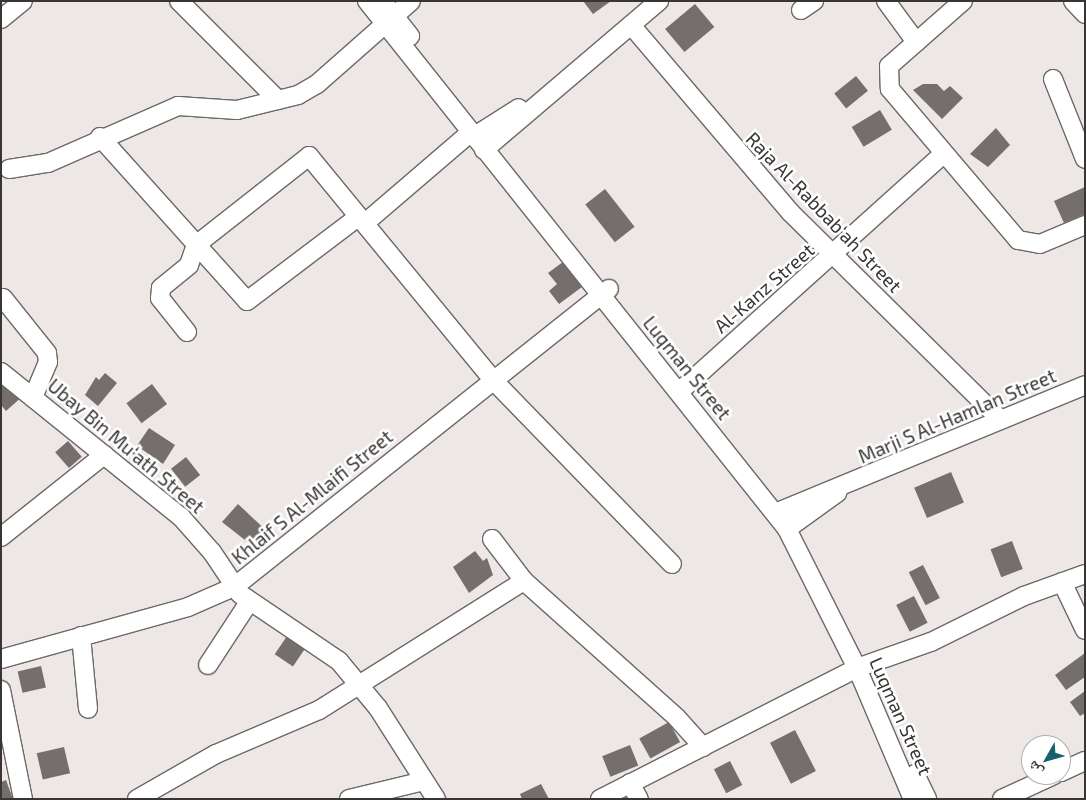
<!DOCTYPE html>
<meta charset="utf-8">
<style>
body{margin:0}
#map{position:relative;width:1086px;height:800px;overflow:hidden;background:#ede7e6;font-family:"Exo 2","Noto Naskh Arabic",sans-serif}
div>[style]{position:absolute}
.building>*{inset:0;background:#746e6d;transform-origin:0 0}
.roads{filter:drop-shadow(1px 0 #6e6867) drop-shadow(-1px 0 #6e6867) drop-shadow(0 1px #6e6867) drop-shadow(0 -1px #6e6867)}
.minor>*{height:18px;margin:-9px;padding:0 9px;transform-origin:9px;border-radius:9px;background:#fff}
span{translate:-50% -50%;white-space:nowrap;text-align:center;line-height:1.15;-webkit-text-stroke:5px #fff;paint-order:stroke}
.street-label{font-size:19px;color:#383635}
.frame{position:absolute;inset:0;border:2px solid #383635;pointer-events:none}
.north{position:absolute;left:1021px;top:735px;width:50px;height:50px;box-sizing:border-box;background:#fff;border:1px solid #afafae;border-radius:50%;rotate:232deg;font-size:14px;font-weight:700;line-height:20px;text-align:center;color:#383635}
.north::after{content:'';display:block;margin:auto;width:18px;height:22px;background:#18626f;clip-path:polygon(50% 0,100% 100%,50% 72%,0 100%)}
</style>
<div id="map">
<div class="building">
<i style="clip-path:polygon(583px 1px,611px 1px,593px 14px)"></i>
<i style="left:695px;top:4px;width:30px;height:39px;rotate:50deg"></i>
<i style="left:856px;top:76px;width:19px;height:28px;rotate:51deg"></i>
<i style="clip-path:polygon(923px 84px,937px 84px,944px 91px,950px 86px,963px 98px,942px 119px,913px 90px)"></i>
<i style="left:880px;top:110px;width:23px;height:33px;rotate:59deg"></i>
<i style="clip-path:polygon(996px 128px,1010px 145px,988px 167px,970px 154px)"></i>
<i style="clip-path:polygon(1085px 187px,1085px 214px,1064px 223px,1054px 201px)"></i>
<i style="left:605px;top:189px;width:48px;height:25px;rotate:52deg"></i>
<i style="clip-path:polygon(567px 259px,586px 284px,559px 304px,549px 291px,557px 284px,548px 273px)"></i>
<i style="clip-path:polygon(105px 373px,117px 383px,98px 406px,85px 395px,96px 377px,99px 380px)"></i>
<i style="clip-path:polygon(1px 381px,23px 396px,6px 411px,1px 405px)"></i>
<i style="left:152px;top:384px;width:25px;height:32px;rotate:53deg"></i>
<i style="clip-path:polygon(149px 428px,175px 445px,163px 464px,140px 448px,135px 456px,132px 453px)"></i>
<i style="left:68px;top:441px;width:21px;height:17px;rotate:49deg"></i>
<i style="left:186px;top:457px;width:23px;height:19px;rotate:52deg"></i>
<i style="left:951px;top:472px;width:33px;height:40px;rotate:67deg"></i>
<i style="clip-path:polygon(238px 504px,272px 536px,262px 546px,250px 544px,222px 522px)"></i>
<i style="left:1012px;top:541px;width:30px;height:23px;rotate:69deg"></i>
<i style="clip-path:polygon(475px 551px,483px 561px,487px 558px,493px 575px,469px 593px,453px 567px)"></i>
<i style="left:923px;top:565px;width:37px;height:16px;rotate:63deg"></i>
<i style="left:914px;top:596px;width:30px;height:20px;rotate:63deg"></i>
<i style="left:287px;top:636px;width:22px;height:22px;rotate:34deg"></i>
<i style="clip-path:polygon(1085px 653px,1085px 677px,1066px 690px,1055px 675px)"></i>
<i style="left:41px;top:666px;width:22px;height:24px;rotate:77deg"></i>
<i style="clip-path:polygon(1085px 691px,1085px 713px,1080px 716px,1070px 702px)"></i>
<i style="left:669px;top:722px;width:23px;height:34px;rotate:61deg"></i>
<i style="left:795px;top:730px;width:46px;height:28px;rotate:63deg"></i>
<i style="left:630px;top:745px;width:22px;height:30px;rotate:68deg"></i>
<i style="left:64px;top:747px;width:27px;height:28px;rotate:77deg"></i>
<i style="left:730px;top:761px;width:27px;height:18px;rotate:63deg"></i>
<i style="clip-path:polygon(6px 780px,13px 799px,1px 799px,1px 782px)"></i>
<i style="clip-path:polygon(541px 784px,549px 799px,522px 799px,520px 794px)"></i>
</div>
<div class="roads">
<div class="minor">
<i style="left:179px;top:1px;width:140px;rotate:45deg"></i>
<i style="left:367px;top:1px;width:675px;rotate:51.5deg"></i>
<i style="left:787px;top:529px;width:156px;rotate:63.3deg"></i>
<i style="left:857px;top:668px;width:142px;rotate:66.9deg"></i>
<i style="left:382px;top:1px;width:45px;rotate:51.3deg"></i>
<i style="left:886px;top:1px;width:51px;rotate:53.8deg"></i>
<i style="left:963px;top:1px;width:98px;rotate:138.7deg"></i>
<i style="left:889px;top:66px;width:23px;rotate:88deg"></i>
<i style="left:890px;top:89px;width:198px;rotate:49.7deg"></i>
<i style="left:1018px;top:240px;width:22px;rotate:10deg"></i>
<i style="left:1040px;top:244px;width:49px;rotate:-22.9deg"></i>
<i style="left:1073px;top:1px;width:18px;rotate:47deg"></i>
<i style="left:801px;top:10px;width:16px;rotate:-35deg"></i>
<i style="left:1px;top:19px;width:28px;rotate:-39deg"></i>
<i style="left:631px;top:25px;width:247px;rotate:49.6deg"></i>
<i style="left:791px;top:213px;width:292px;rotate:44.6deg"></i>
<i style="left:1053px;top:79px;width:86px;rotate:68.2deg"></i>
<i style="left:100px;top:137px;width:220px;rotate:48.1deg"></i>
<i style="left:247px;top:301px;width:139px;rotate:-37.1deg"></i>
<i style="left:473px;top:137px;width:54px;rotate:-32.2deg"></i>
<i style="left:484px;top:150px;width:230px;rotate:-40.4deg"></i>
<i style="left:9px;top:169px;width:39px;rotate:-9deg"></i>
<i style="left:48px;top:163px;width:142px;rotate:-23.7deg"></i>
<i style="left:178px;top:106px;width:59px;rotate:3.9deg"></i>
<i style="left:237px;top:110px;width:63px;rotate:-13.8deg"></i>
<i style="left:298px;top:95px;width:22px;rotate:-30deg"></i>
<i style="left:317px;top:84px;width:125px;rotate:-41.4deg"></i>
<i style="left:365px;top:223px;width:138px;rotate:-40.6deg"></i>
<i style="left:3px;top:298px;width:70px;rotate:51.3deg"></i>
<i style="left:47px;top:353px;width:9px;rotate:84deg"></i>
<i style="left:48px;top:362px;width:39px;rotate:113deg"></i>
<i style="left:187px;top:332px;width:43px;rotate:-128.5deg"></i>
<i style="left:160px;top:298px;width:10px;rotate:-84deg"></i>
<i style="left:161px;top:288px;width:36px;rotate:-39deg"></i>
<i style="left:189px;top:265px;width:21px;rotate:-71deg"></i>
<i style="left:196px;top:245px;width:144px;rotate:-38.2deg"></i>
<i style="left:309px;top:156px;width:288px;rotate:50.6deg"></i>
<i style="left:492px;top:379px;width:258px;rotate:45.8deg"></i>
<i style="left:1px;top:372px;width:231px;rotate:38.9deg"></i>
<i style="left:181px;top:517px;width:47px;rotate:48.5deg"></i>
<i style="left:212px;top:552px;width:50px;rotate:56.3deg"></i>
<i style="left:240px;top:594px;width:120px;rotate:34.1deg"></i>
<i style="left:339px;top:661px;width:61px;rotate:50.3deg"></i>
<i style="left:378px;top:708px;width:108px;rotate:57.5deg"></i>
<i style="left:680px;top:391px;width:353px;rotate:-42deg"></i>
<i style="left:775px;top:513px;width:335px;rotate:-22.4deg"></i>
<i style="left:787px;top:529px;width:62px;rotate:-35.8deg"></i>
<i style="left:1px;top:537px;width:132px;rotate:-38.5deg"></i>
<i style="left:492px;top:539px;width:53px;rotate:52.7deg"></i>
<i style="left:524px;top:581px;width:205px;rotate:41.8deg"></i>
<i style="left:677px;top:718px;width:39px;rotate:48deg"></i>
<i style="left:1062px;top:582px;width:53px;rotate:64.4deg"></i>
<i style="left:81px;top:636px;width:73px;rotate:84.5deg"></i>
<i style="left:1px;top:659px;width:194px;rotate:-15.5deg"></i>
<i style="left:188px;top:607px;width:50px;rotate:-23.5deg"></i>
<i style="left:234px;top:587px;width:479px;rotate:-38.5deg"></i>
<i style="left:208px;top:665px;width:75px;rotate:-56.9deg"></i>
<i style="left:1px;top:690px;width:111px;rotate:78.6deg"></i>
<i style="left:1061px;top:772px;width:26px;rotate:-25deg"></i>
<i style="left:915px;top:774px;width:28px;rotate:64deg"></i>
<i style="left:630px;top:783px;width:18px;rotate:61deg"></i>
<i style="left:137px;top:799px;width:91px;rotate:-29.7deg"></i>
<i style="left:216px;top:754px;width:112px;rotate:-23.1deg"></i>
<i style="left:319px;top:710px;width:242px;rotate:-32.2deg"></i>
<i style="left:349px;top:799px;width:77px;rotate:-13.5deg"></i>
<i style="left:600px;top:799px;width:288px;rotate:-27deg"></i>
<i style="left:857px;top:668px;width:78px;rotate:-19.4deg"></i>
<i style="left:931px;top:642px;width:104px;rotate:-26.3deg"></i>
<i style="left:1024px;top:596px;width:65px;rotate:-19.8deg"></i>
<i style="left:1002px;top:799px;width:57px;rotate:-24.8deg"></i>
</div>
</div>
<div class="street-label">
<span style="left:824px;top:212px;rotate:46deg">Raja Al-Rabbab‘ah Street</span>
<span style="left:764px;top:288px;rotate:-41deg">Al-Kanz Street</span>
<span style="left:687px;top:368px;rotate:51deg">Luqman Street</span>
<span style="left:957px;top:416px;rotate:-23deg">Marji S Al-Hamlan Street</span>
<span style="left:126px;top:446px;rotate:40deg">Ubay Bin Mu‘ath Street</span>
<span style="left:312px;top:497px;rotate:-39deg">Khlaif S Al-Mlaifi Street</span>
<span style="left:901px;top:716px;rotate:66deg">Luqman Street</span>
</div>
<div class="frame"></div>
<div class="north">ش</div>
</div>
